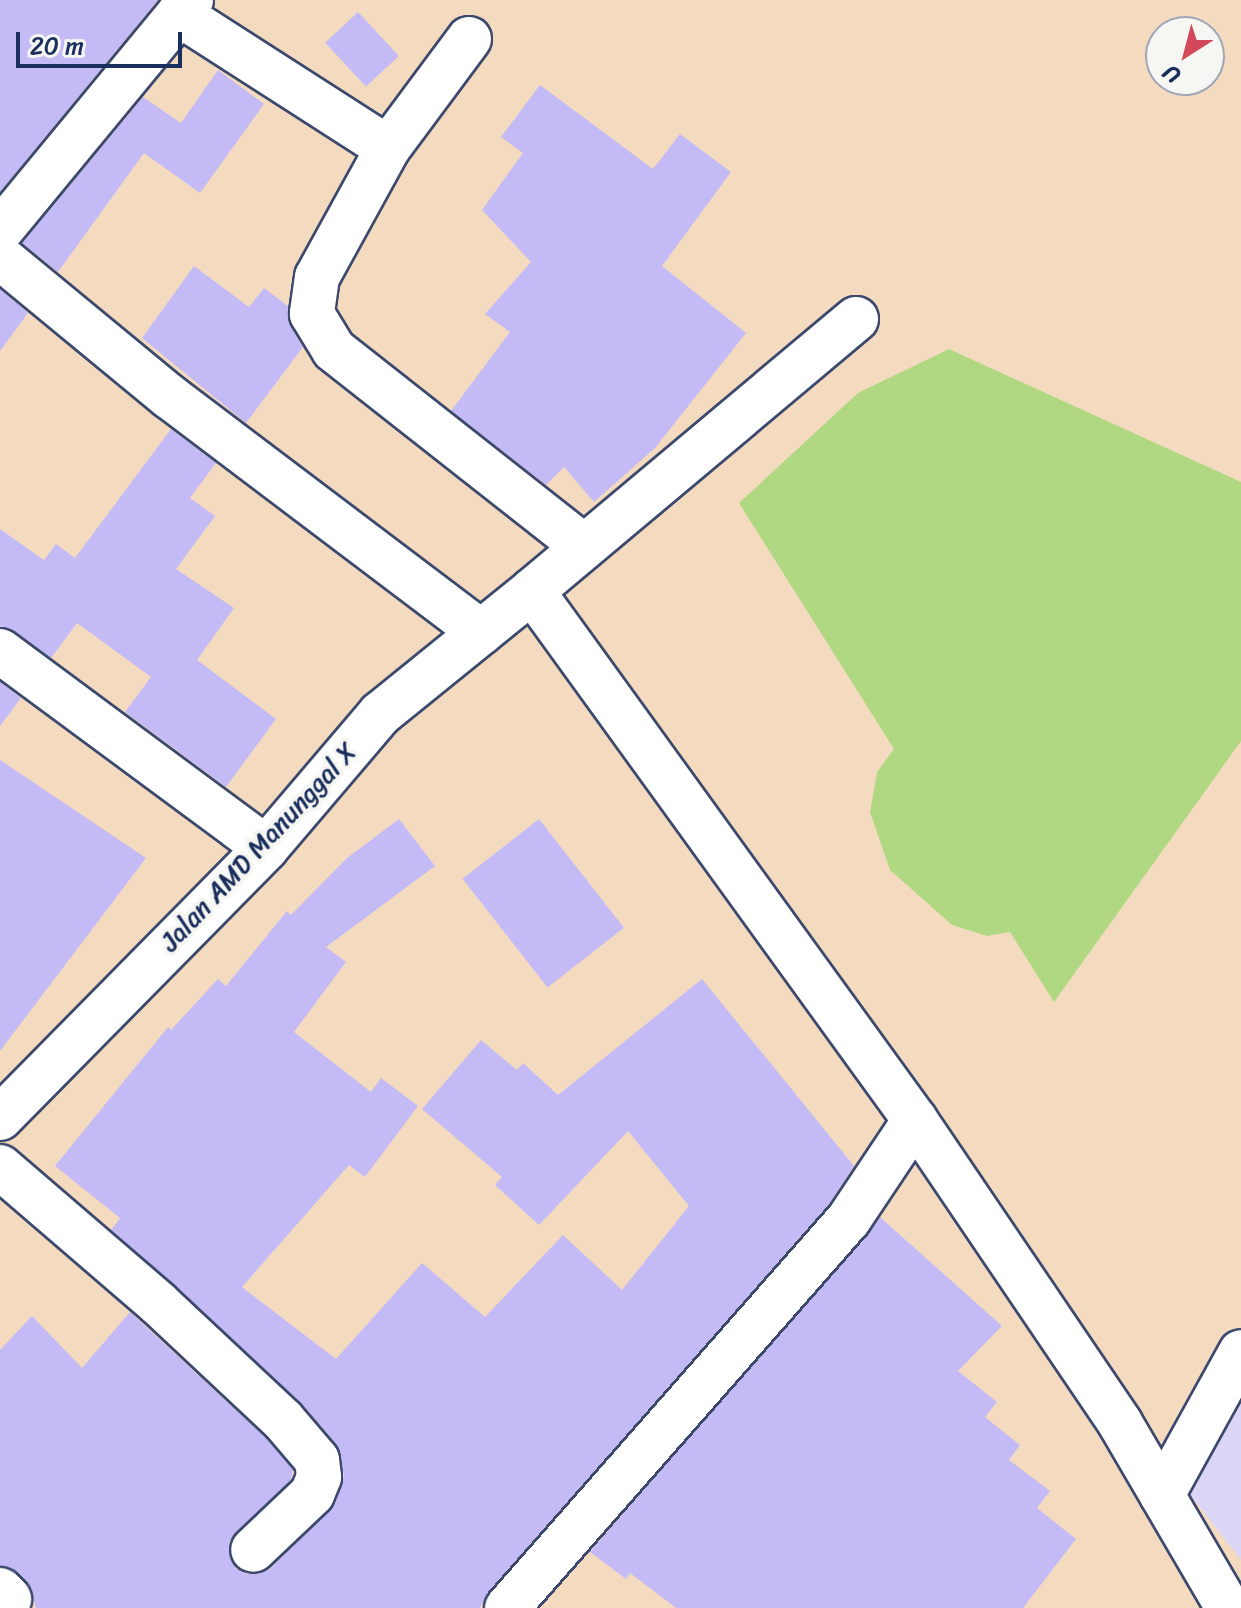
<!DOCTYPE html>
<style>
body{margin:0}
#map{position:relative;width:1241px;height:1608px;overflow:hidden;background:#f4dbbf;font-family:Sriracha,sans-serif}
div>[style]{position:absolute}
.built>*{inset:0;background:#dcd6f6}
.green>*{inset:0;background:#b0d882}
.building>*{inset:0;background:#c4bbf6;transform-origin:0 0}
.roads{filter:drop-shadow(2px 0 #3c496d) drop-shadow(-2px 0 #3c496d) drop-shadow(0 2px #3c496d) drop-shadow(0 -2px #3c496d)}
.street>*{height:44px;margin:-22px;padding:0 22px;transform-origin:22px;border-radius:22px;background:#fff}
span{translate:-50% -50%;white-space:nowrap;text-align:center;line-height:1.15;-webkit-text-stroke:8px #f6f6f2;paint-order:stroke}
.street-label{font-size:26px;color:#1b2f5e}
.north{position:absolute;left:1145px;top:16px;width:80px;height:80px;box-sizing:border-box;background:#f6f6f2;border:2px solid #9ea6b7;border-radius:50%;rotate:216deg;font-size:22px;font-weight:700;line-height:32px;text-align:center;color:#1b2f5e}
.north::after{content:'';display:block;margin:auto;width:28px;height:36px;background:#d1495b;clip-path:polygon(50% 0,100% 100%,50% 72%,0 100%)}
.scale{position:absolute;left:16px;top:32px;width:166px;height:36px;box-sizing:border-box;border:4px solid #1b2f5e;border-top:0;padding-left:10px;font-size:24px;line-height:28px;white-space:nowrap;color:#1b2f5e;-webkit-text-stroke:6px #f6f6f2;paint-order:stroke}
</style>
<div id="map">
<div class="built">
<i style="clip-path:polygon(1241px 1335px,1241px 1560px,1164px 1461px)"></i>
</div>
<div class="green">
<i style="clip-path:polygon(949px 349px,1241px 482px,1241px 741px,1054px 1002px,1010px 932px,987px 936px,952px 925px,890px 870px,870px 812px,877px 772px,894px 749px,739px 503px,858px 393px)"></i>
</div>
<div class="building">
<i style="clip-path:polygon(0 0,158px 0,0 192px)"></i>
<i style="left:358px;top:12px;width:60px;height:45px;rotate:47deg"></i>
<i style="clip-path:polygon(218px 70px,264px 104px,200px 193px,144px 153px,58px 272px,22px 243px,143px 97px,181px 123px)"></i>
<i style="clip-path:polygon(540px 85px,653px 169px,680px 134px,731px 172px,662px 266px,746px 333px,655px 448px,594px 502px,564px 467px,546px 485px,451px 411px,510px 332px,485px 314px,531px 262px,482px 210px,523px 153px,501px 137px)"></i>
<i style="clip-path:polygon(194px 266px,249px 307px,264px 288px,288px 306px,290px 326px,303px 347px,246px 423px,142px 338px)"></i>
<i style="clip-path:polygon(0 289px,28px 313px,0 351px)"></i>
<i style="clip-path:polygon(171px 429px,216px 463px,190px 498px,215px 516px,176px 569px,234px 608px,197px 660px,276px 719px,226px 787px,125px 712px,151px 677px,77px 623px,51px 658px,0 626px,0 529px,44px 560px,56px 544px,75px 558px)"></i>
<i style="clip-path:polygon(0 682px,21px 698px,0 726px)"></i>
<i style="clip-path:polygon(0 760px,146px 858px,0 1051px)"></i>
<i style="clip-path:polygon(399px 819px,435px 866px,326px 947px,346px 962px,294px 1032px,371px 1092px,381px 1078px,418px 1106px,365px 1177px,349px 1165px,242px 1287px,336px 1359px,422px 1263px,485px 1317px,563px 1235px,622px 1290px,689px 1206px,628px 1131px,539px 1225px,495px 1185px,502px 1177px,422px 1109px,481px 1040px,517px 1070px,523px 1063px,558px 1095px,702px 979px,854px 1166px,829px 1204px,488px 1592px,480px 1608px,36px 1608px,27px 1581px,0 1566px,0 1350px,32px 1316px,82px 1368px,130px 1312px,265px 1437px,293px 1470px,291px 1480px,229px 1542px,235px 1568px,247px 1574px,270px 1569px,335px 1504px,344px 1475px,336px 1444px,300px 1402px,111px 1230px,120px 1218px,55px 1166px,168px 1027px,171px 1030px,218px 979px,226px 986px,287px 911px,291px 915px,347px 858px)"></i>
<i style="left:539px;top:819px;width:138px;height:97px;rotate:52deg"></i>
<i style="clip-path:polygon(880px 1217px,1002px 1326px,958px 1371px,997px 1402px,985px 1417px,1020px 1445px,1009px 1460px,1050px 1491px,1037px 1508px,1076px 1539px,1023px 1608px,676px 1608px,630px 1573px,626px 1579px,590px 1552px)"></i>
</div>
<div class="roads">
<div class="street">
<i style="left:191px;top:0;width:18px;rotate:131deg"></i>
<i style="left:179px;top:14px;width:248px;rotate:32.7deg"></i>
<i style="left:469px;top:39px;width:136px;rotate:126.6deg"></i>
<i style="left:388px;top:148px;width:147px;rotate:118.8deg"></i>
<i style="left:317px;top:277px;width:37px;rotate:98deg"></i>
<i style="left:312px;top:314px;width:42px;rotate:58.6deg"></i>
<i style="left:334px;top:350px;width:318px;rotate:38.2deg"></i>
<i style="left:0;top:231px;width:281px;rotate:-50.5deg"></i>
<i style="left:0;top:257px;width:220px;rotate:39.5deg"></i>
<i style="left:170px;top:397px;width:390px;rotate:37.1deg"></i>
<i style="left:856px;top:319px;width:423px;rotate:140deg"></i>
<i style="left:532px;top:591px;width:653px;rotate:54.1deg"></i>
<i style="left:915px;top:1120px;width:366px;rotate:55.9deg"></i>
<i style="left:1120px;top:1423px;width:214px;rotate:59.7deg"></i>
<i style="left:0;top:651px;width:331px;rotate:36.5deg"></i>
<i style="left:0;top:1118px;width:379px;rotate:-45.4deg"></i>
<i style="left:266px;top:848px;width:176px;rotate:-49.6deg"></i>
<i style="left:380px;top:714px;width:196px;rotate:-39deg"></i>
<i style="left:0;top:1167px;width:208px;rotate:40.7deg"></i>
<i style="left:158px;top:1303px;width:171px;rotate:43.1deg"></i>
<i style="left:283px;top:1420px;width:52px;rotate:49.6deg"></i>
<i style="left:317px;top:1460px;width:17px;rotate:83deg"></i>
<i style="left:319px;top:1477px;width:18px;rotate:112deg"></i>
<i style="left:312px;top:1494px;width:81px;rotate:136.5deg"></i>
<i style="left:1162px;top:1495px;width:163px;rotate:-61.1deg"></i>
<i style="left:0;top:1590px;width:13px;rotate:45deg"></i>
<i style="left:507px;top:1608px;width:518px;rotate:-48.68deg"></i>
<i style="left:849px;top:1219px;width:119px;rotate:-56.3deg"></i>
</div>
</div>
<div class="street-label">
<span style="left:259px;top:847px;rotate:-47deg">Jalan AMD Manunggal X</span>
</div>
<div class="north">U</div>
<div class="scale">20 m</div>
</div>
